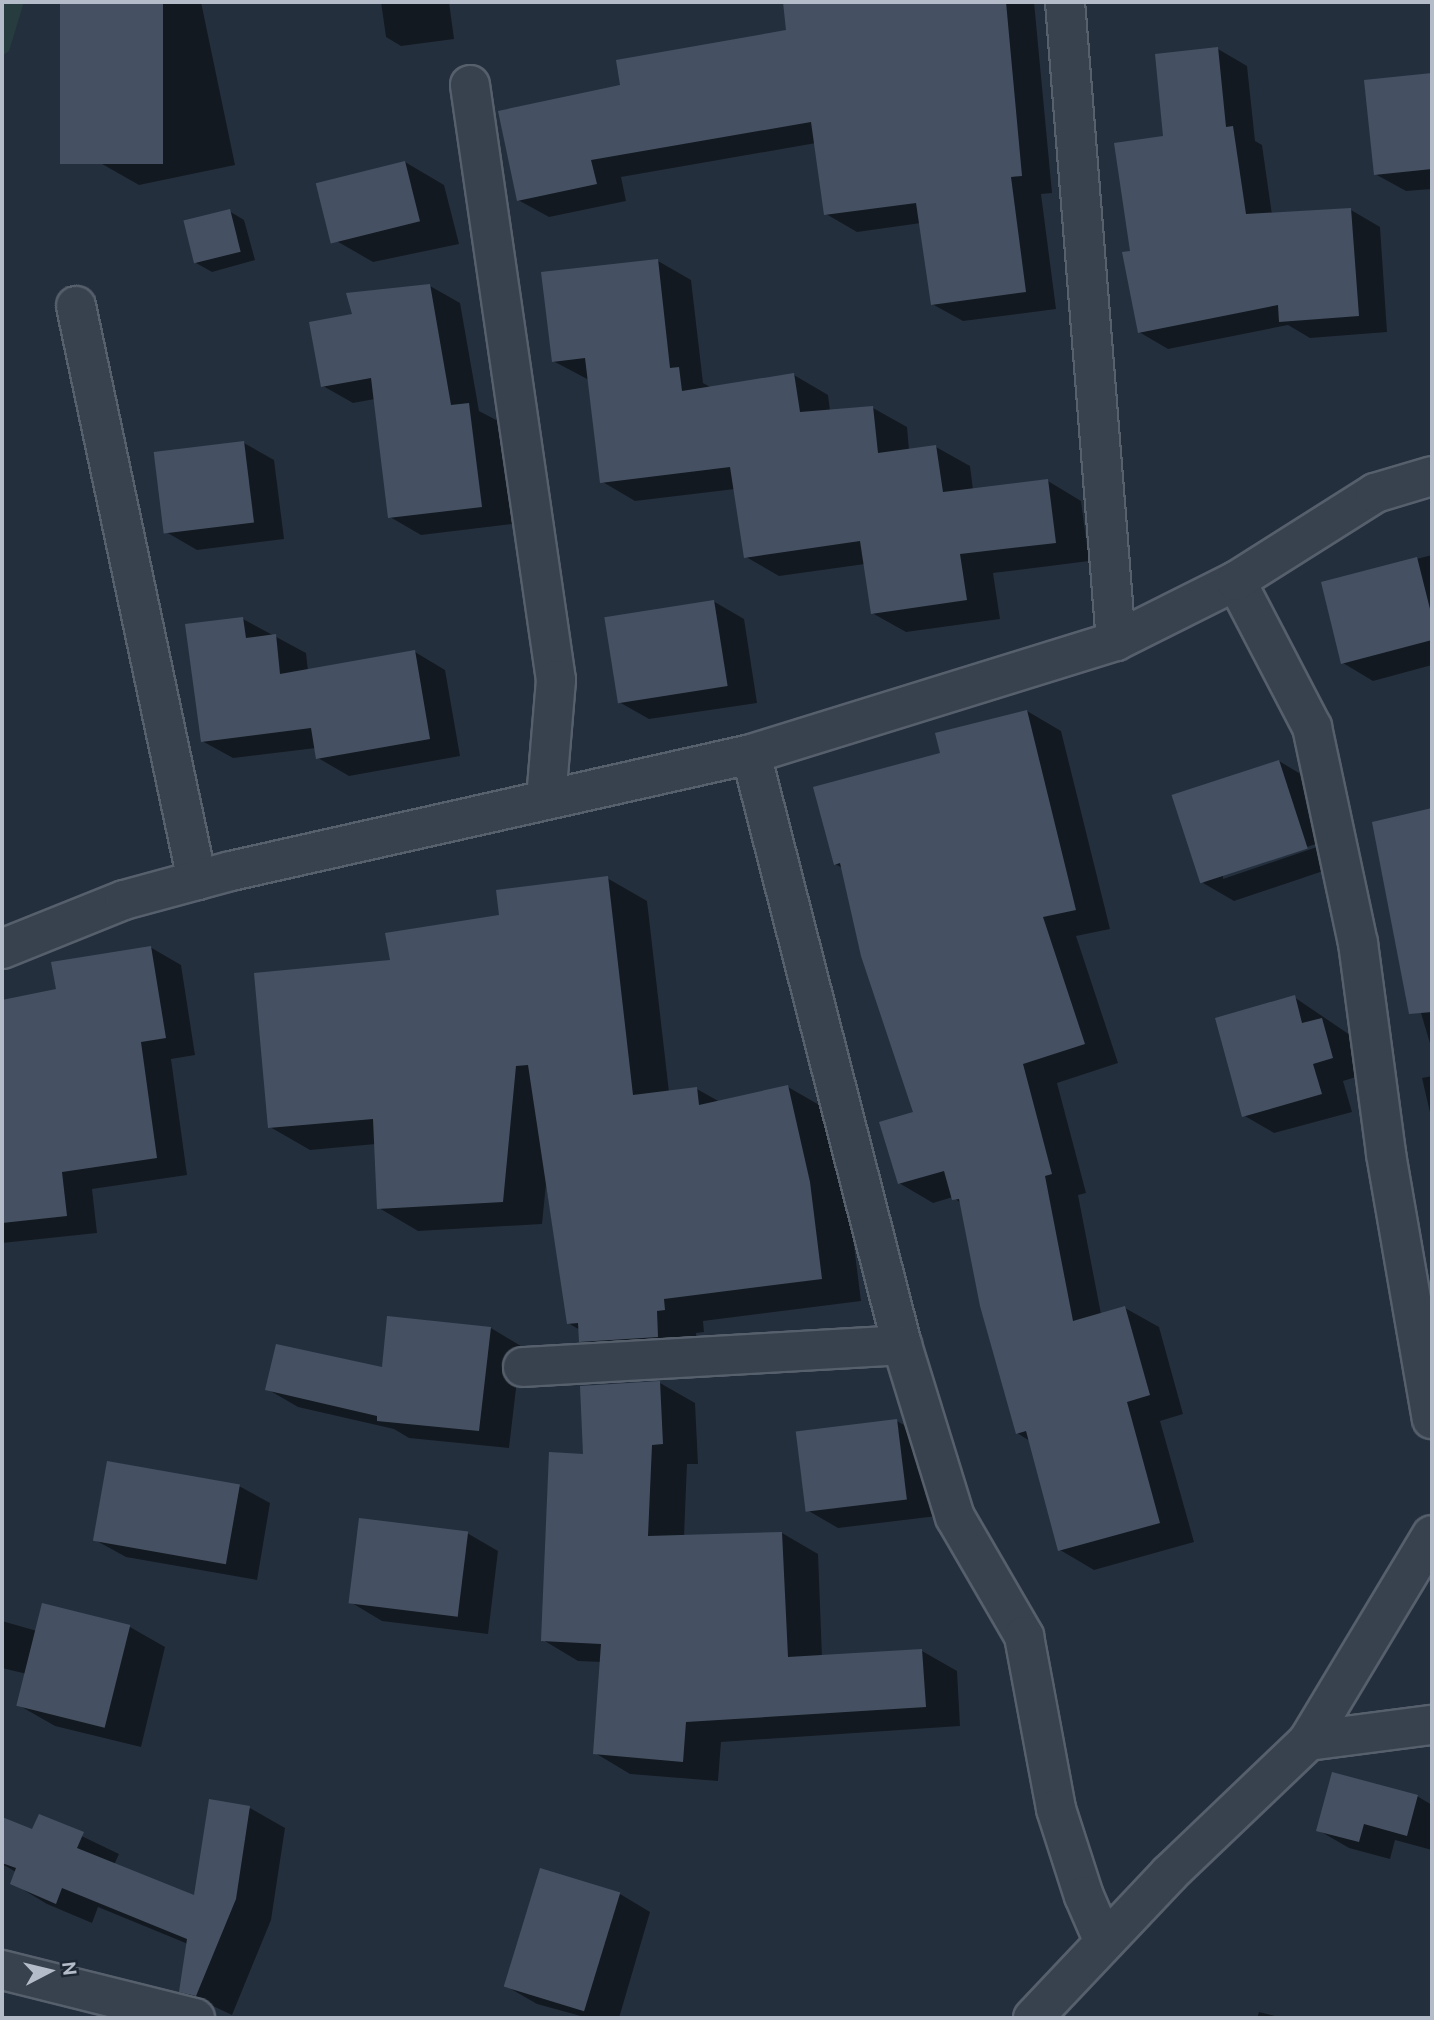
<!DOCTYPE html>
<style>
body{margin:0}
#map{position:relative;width:1434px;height:2020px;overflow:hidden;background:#242f3e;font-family:Ubuntu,sans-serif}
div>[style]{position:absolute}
.green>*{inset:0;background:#263c3f}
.shadow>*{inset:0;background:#0007}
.building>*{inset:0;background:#455162;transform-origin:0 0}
.roads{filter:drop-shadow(2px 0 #565f6c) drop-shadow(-2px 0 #565f6c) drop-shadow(0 2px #565f6c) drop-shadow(0 -2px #565f6c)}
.minor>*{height:38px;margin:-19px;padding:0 19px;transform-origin:19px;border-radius:19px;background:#38414e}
span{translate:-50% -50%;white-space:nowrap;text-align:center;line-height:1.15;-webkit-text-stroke:7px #1d2633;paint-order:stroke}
.frame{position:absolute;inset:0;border:4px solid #b4bcc9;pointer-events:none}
.north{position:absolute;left:14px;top:1936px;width:70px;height:70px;-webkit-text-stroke:5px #1d2633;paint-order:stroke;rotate:83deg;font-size:19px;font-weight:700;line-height:28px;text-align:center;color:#b4bcc9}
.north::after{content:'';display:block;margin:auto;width:24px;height:32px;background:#b4bcc9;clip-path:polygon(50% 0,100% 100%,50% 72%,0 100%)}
</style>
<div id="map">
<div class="green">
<i style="clip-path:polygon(2px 2px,24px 2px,9px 51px,2px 56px)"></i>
</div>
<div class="shadow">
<i style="clip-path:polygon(61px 2px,201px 2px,235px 165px,139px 185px,95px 160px)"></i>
<i style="clip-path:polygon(381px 2px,449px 2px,454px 39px,401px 46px,386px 37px)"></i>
<i style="clip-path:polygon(785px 2px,1034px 2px,1052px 193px,1041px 194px,1056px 309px,963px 321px,932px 304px,921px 223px,857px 232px,826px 214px,816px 143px,621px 177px,626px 201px,549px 217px,518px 200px,622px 86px,788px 32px)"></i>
<i style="clip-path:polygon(1218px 49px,1247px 66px,1255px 141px,1262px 145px,1272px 215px,1351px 210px,1380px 227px,1387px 332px,1310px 338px,1288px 325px,1168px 349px,1139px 332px,1132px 252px,1165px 138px)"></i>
<i style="clip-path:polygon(1432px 75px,1432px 189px,1406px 191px,1375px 174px,1366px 82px)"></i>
<i style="clip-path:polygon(405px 162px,444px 185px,459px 244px,373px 262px,333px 239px)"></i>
<i style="clip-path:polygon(229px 211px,244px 220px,255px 260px,212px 272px,196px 263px)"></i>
<i style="clip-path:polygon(658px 261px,691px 280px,703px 383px,712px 388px,794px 375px,828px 395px,830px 411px,873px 408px,907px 427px,909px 450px,936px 447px,970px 466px,973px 490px,1048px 481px,1081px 501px,1089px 561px,993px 573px,1000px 619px,906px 632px,872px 613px,865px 564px,779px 576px,746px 557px,735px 489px,635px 501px,601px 481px,589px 380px,553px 361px)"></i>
<i style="clip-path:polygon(430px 286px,460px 303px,479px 411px,500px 422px,512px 524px,421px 535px,390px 517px,375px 399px,353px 403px,323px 386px)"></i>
<i style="clip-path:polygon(244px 443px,274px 460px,284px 539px,197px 550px,166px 532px)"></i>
<i style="clip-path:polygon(1432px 555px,1432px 665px,1373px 681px,1343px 663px,1323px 583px)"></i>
<i style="clip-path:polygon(713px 601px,744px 619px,757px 703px,649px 719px,619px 702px)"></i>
<i style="clip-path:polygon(243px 619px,306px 653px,308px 671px,415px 652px,445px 670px,460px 756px,349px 776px,318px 758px,316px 748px,233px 758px,202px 741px)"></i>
<i style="clip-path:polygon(1027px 711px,1061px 731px,1110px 929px,1076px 936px,1118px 1063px,1057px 1083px,1086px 1193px,1078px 1195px,1101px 1314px,1125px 1308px,1159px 1327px,1183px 1414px,1160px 1421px,1194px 1542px,1094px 1570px,1060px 1550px,1030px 1441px,1017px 1433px,962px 1204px,953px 1197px,933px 1203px,899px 1183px,915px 1113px,844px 869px,835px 864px,942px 754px)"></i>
<i style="clip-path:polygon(evenodd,1279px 761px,1309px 779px,1338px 866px,1234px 901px,1203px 883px,1279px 761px,1316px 844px,1317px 847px,1223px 879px,1223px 875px,1316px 844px)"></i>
<i style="clip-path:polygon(1432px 810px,1432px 1050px,1398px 936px,1374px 823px)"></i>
<i style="clip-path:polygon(607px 878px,647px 901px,669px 1092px,697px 1089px,720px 1102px,788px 1087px,828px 1110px,849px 1206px,861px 1301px,703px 1321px,704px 1332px,696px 1333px,697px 1359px,620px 1364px,580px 1341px,580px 1330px,568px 1323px,546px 1184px,542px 1224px,418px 1231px,379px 1208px,376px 1144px,310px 1150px,270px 1127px,392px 962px)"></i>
<i style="clip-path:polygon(150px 947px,181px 965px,195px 1055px,171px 1059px,187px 1175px,92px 1189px,97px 1233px,2px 1243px,2px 1002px,58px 990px)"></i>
<i style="clip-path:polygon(1294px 997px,1353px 1037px,1363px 1075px,1343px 1081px,1352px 1112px,1274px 1133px,1243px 1115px)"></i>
<i style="clip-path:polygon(1432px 1076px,1432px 1121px,1422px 1078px)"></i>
<i style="clip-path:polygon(491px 1328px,521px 1346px,509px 1448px,409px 1438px,394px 1429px,298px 1407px,267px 1389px,383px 1370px)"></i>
<i style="clip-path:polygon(660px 1383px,695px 1403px,698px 1464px,687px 1464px,684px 1537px,782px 1533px,818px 1554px,822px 1657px,922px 1651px,957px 1671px,960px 1726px,721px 1742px,718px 1781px,630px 1774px,595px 1753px,602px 1662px,578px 1661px,543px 1640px,585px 1455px)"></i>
<i style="clip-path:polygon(897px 1421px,928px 1439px,937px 1516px,838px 1528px,807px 1510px)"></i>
<i style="clip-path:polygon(239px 1486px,270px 1503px,257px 1580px,126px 1557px,95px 1540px)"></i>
<i style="clip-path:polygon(467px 1533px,498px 1551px,488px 1634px,382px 1621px,352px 1603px)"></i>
<i style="clip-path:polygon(2px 1621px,37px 1631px,130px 1627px,165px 1647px,141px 1747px,55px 1726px,20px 1706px,27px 1674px,2px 1668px)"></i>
<i style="clip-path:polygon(1417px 1796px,1432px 1805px,1432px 1850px,1395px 1840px,1390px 1859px,1349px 1848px,1318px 1830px)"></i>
<i style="clip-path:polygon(250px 1808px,285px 1828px,271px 1920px,232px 2015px,181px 1991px,188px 1944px,98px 1907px,92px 1923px,47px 1904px,12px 1883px,16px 1872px,2px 1864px,2px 1819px,33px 1832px,40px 1816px,119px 1854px,114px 1865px,195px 1898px)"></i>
<i style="clip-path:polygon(541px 1870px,620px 1894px,650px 1912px,619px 2018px,588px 2018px,537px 2004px,506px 1986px)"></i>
<i style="clip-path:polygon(1259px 2012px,1283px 2018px,1257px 2018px)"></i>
</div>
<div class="building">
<i style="left:60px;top:2px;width:103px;height:162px"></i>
<i style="clip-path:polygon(783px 2px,1006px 2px,1022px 176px,1011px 177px,1026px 292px,931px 305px,916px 203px,824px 215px,811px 122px,591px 160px,597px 184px,517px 201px,498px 111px,620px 85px,616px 60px,786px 30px)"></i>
<i style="clip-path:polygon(1218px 47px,1226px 127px,1233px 126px,1246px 214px,1351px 208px,1359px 316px,1279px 322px,1278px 305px,1138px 333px,1122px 252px,1130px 251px,1114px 143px,1163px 136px,1155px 54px)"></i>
<i style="clip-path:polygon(1432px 73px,1432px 169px,1374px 175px,1364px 80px)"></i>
<i style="left:405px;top:161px;width:62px;height:92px;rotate:76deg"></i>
<i style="left:230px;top:209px;width:44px;height:48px;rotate:76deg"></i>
<i style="clip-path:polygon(658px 259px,670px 368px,679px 367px,682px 391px,794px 373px,800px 412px,873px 406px,878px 453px,936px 445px,943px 492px,1048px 479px,1056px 543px,960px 554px,967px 600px,871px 614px,860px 541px,744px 558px,730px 467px,600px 483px,585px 358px,552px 362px,541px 272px)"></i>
<i style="clip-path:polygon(430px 284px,451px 405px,469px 403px,482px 507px,388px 518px,371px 378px,321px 387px,309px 322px,352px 314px,346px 293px)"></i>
<i style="left:244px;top:441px;width:82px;height:91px;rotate:83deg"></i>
<i style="clip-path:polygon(1417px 557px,1432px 617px,1432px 640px,1341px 664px,1321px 582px)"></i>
<i style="left:714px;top:600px;width:87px;height:111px;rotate:81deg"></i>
<i style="clip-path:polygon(243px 617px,246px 638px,276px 634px,280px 674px,415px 650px,430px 739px,316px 759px,311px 728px,201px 742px,185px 624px)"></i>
<i style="clip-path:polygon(1027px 710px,1076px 910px,1043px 917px,1085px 1044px,1023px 1064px,1052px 1174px,1045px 1176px,1073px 1321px,1125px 1306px,1150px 1395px,1127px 1402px,1160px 1523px,1058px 1551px,1026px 1431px,1016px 1434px,980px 1306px,959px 1199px,952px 1200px,944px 1171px,898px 1184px,879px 1122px,913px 1112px,861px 956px,840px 863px,834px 865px,813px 787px,940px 753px,935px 733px)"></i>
<i style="left:1279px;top:760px;width:93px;height:113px;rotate:72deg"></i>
<i style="clip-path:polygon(1432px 808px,1432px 1012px,1409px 1014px,1372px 822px)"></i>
<i style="clip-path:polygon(608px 876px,633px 1095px,697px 1087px,699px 1105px,788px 1085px,810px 1182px,822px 1279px,664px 1299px,665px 1310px,657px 1311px,658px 1337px,579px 1342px,578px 1323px,567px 1324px,528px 1065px,516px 1066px,503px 1202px,377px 1209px,373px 1119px,268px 1128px,254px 973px,390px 960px,385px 933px,499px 915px,496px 890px)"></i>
<i style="clip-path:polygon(151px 946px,166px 1038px,141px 1042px,157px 1158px,62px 1172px,67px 1216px,2px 1223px,2px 1000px,56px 989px,51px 962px)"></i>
<i style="clip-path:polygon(1295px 995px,1302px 1023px,1322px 1018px,1333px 1058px,1313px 1064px,1322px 1094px,1242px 1117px,1215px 1018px)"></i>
<i style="clip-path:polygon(387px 1316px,491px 1327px,479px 1431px,377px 1421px,377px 1416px,265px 1390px,276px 1344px,382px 1367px)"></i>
<i style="clip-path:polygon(660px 1381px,663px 1444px,652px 1445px,648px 1536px,782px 1532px,788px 1657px,922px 1649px,926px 1707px,686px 1722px,683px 1762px,593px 1754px,601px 1644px,541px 1641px,549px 1452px,583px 1454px,580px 1386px)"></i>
<i style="left:897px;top:1419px;width:81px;height:102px;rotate:83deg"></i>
<i style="left:107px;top:1461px;width:135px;height:81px;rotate:10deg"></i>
<i style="left:359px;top:1518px;width:110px;height:86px;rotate:7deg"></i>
<i style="left:42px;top:1603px;width:91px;height:106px;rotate:14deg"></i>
<i style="clip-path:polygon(1332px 1772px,1418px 1795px,1407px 1836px,1364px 1824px,1359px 1842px,1316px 1831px)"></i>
<i style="clip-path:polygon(209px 1799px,250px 1806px,236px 1899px,196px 1996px,179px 1992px,187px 1939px,62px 1888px,56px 1904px,10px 1884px,16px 1868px,2px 1863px,2px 1817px,32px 1829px,39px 1814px,84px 1832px,77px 1848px,194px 1895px)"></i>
<i style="left:540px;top:1868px;width:84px;height:124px;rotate:17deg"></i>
</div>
<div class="roads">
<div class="minor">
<i style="left:1065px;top:2px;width:641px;rotate:85.44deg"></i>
<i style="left:470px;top:85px;width:601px;rotate:81.78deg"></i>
<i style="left:556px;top:680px;width:119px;rotate:94.8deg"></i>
<i style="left:76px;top:306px;width:587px;rotate:78.1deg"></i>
<i style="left:1236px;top:581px;width:165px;rotate:62.5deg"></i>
<i style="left:1312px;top:727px;width:221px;rotate:78deg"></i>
<i style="left:1358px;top:943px;width:213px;rotate:82.4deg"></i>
<i style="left:1386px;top:1154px;width:269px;rotate:80.2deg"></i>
<i style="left:751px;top:754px;width:610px;rotate:75.67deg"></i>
<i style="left:902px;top:1345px;width:180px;rotate:72.9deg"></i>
<i style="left:955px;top:1517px;width:138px;rotate:59.9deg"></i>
<i style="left:1024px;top:1636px;width:176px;rotate:79.5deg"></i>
<i style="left:1056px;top:1809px;width:91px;rotate:72.2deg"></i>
<i style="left:1084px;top:1896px;width:48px;rotate:66.6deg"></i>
<i style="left:2px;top:949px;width:131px;rotate:-21.9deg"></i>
<i style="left:124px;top:900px;width:111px;rotate:-15.2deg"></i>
<i style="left:231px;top:871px;width:533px;rotate:-12.68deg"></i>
<i style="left:751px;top:754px;width:382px;rotate:-17.2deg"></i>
<i style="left:1116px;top:641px;width:134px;rotate:-26.6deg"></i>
<i style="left:1236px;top:581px;width:165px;rotate:-32.3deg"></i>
<i style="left:1375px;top:493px;width:59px;rotate:-16.6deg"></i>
<i style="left:523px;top:1367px;width:380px;rotate:-3.3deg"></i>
<i style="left:1308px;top:1741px;width:125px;rotate:-7.4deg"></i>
<i style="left:2px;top:1970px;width:199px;rotate:14deg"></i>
<i style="left:1033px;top:2018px;width:199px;rotate:-46.6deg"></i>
<i style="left:1170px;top:1873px;width:191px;rotate:-43.7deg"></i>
<i style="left:1308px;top:1741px;width:240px;rotate:-59deg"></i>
</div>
</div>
<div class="frame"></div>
<div class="north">N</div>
</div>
